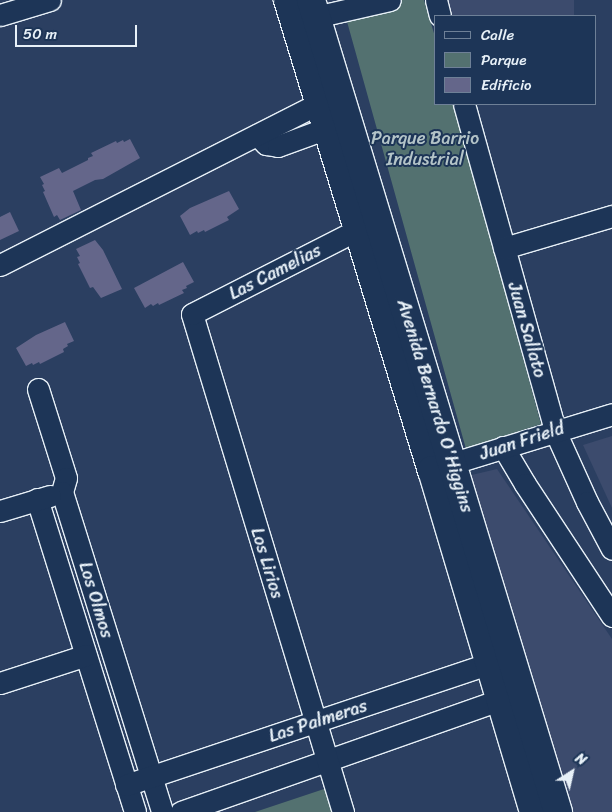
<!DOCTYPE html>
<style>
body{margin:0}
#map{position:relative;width:612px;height:812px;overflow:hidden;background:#2b3f61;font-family:Sriracha,sans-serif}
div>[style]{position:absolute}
.built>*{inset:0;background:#3c4b6d;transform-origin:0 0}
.green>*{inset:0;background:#537170}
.building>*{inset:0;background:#64668a}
.roads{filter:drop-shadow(1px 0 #e8f1f8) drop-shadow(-1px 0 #e8f1f8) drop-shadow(0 1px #e8f1f8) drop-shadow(0 -1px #e8f1f8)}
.minor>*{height:21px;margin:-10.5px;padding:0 10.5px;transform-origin:10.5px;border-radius:10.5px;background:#1d3557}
.major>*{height:28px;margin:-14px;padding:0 14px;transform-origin:14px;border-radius:14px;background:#1d3557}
span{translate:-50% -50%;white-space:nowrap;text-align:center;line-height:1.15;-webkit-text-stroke:4px #1d3557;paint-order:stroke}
.park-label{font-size:18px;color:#b4c4c8}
.street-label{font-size:18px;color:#e8f1f8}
.legend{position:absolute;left:434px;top:15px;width:162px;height:90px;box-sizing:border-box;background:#1d3557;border:1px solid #6e8097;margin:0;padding:6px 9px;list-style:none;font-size:15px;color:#e8f1f8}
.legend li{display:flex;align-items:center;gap:10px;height:25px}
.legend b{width:25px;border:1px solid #6e8097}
.north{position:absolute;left:547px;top:747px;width:50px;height:50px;-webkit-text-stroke:4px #1d3557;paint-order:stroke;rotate:35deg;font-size:14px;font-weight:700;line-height:20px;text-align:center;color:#e8f1f8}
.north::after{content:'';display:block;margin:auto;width:18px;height:22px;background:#e8f1f8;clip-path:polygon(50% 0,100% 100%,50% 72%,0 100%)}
.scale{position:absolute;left:15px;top:25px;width:122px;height:22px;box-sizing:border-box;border:2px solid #e8f1f8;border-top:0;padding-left:6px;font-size:15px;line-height:18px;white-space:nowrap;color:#e8f1f8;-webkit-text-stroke:4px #1d3557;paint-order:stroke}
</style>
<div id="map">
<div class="built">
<i style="left:447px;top:0;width:127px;height:16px"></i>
<i style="clip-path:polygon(612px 436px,612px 508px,583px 445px)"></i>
<i style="clip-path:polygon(497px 469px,612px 639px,612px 812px,570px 812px,463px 477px)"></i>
</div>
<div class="green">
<i style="clip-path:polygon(341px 0,424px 0,436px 40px,436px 104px,454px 104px,541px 424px,466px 449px)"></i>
<i style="clip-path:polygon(327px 788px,335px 812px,255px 812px)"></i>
</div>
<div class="building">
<i style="clip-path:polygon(130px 139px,140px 158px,103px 179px,95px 180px,73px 191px,81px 210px,60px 220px,57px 215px,54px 217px,43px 192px,45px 191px,42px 185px,44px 184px,40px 177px,59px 168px,62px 173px,88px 160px,88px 158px,93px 156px,91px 153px,116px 141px,117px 143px,123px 140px,124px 142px)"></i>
<i style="clip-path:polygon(229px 191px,239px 209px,227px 217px,229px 220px,205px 232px,204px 230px,198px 233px,197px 231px,190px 235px,180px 216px,190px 208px)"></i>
<i style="clip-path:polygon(10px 212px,19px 231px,0 240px,0 217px)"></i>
<i style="clip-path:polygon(95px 240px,103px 250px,122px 289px,101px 298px,93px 287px,90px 288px,78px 264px,80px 263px,77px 257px,80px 256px,76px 249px)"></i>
<i style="clip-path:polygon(183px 262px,194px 282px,186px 286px,187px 288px,182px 290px,184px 293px,159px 305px,158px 303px,153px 306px,151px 304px,145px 308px,134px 288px)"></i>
<i style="clip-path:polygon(65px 322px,74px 341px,67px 344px,68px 346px,63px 349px,64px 352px,40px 364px,39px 362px,33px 365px,32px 363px,26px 366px,16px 348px,36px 335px)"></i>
</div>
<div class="roads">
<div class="minor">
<i style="left:436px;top:0;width:16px;rotate:76deg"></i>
<i style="left:0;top:15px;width:52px;rotate:-16.7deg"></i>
<i style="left:302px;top:20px;width:90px;rotate:-12.8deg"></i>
<i style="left:464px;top:104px;width:339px;rotate:74.4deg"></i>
<i style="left:555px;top:431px;width:78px;rotate:65.7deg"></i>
<i style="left:587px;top:502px;width:53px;rotate:62deg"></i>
<i style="left:257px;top:135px;width:13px;rotate:45deg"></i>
<i style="left:266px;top:144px;width:12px;rotate:9deg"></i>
<i style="left:278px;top:146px;width:52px;rotate:-20.2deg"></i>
<i style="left:504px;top:248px;width:113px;rotate:-16.5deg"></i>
<i style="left:0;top:265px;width:358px;rotate:-26.9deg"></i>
<i style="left:38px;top:389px;width:93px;rotate:72.5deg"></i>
<i style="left:66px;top:478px;width:15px;rotate:106deg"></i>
<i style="left:62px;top:492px;width:335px;rotate:72.6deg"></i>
<i style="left:503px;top:447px;width:43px;rotate:59.3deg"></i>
<i style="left:525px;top:484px;width:158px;rotate:56.6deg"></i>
<i style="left:437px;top:468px;width:183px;rotate:-17.1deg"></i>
<i style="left:37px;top:499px;width:328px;rotate:72.6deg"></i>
<i style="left:0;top:511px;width:52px;rotate:-16.7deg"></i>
<i style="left:0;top:683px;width:90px;rotate:-18deg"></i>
<i style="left:126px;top:785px;width:397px;rotate:-18.5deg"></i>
<i style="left:181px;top:812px;width:352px;rotate:-19.4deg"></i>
<i style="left:343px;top:812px;width:520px;rotate:-106.87deg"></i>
<i style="left:192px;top:314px;width:185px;rotate:-27deg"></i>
</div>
<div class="major">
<i style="left:288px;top:0;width:492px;rotate:73deg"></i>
<i style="left:432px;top:470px;width:357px;rotate:73.4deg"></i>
<i style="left:311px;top:0;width:849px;rotate:73.08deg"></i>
</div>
</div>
<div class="park-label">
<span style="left:425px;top:149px">Parque Barrio<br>Industrial</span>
</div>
<div class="street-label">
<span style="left:275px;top:272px;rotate:-27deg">Las Camelias</span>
<span style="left:527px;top:330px;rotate:74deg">Juan Sallato</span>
<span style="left:435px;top:406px;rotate:73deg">Avenida Bernardo O'Higgins</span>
<span style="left:522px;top:441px;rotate:-18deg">Juan Frield</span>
<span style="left:267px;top:563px;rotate:73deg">Los Lirios</span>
<span style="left:96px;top:600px;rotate:73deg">Los Olmos</span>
<span style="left:318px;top:721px;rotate:-18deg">Las Palmeras</span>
</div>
<ul class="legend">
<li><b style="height:6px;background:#1d3557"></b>Calle</li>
<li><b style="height:14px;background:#537170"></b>Parque</li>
<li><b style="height:14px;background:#64668a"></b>Edificio</li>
</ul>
<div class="north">N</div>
<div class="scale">50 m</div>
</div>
